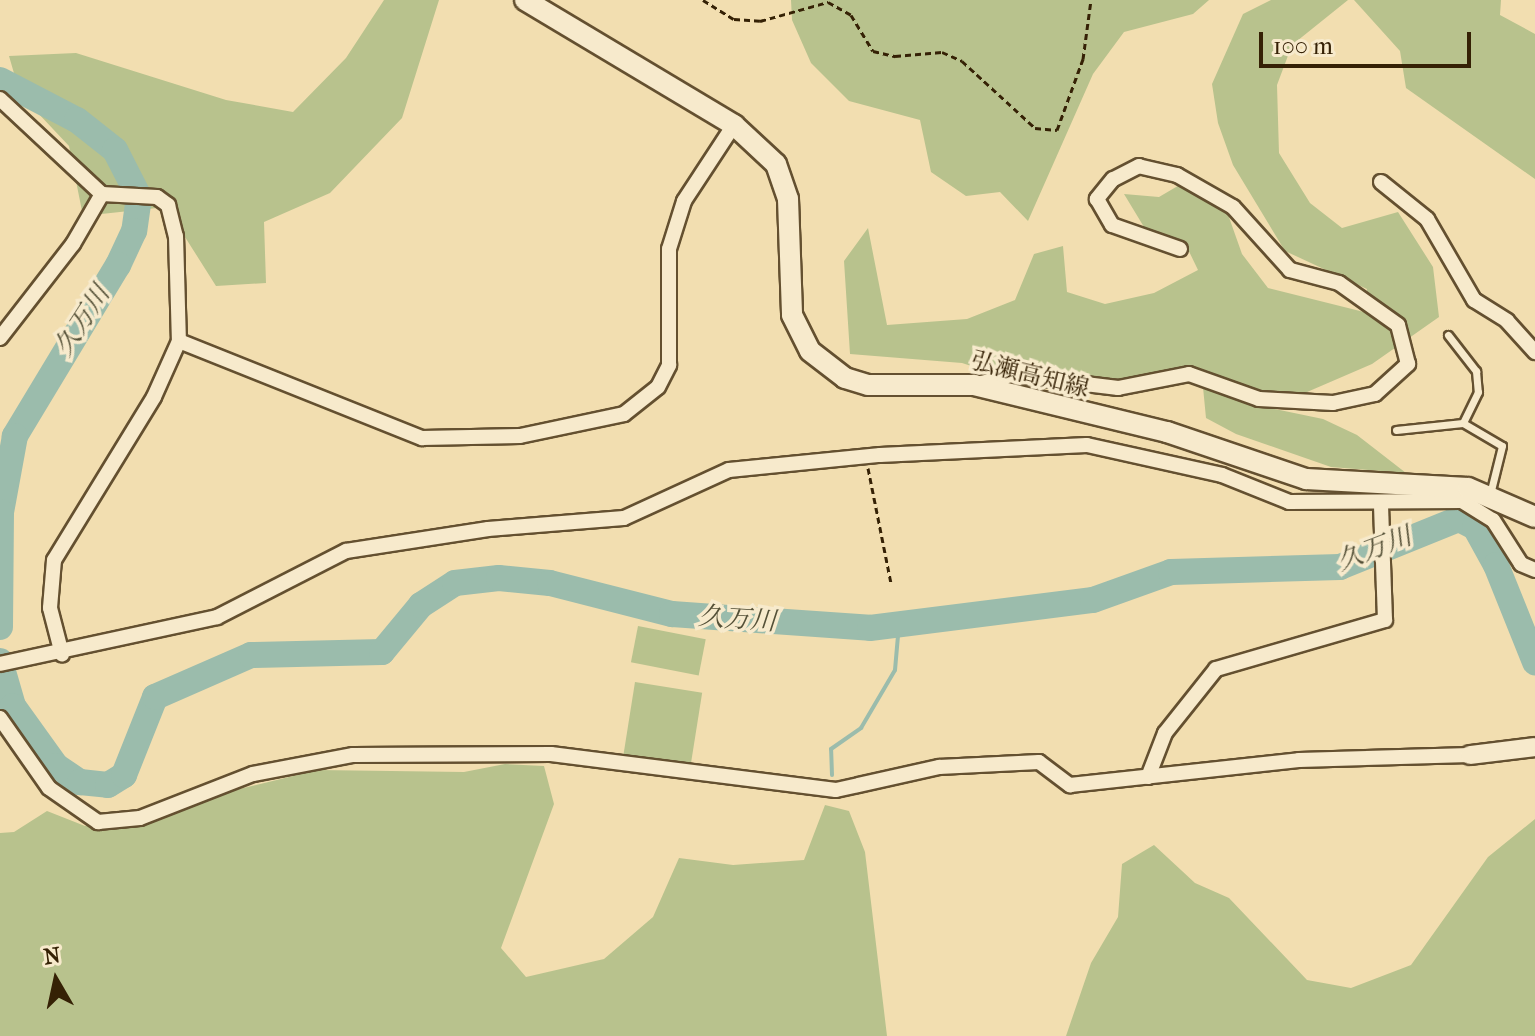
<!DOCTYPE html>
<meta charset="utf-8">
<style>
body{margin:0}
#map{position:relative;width:1535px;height:1036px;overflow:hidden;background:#f2deb0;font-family:"IM FELL French Canon","Noto Serif JP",serif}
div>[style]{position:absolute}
.green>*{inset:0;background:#b8c28d;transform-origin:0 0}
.stream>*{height:4px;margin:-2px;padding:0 2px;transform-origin:2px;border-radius:2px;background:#9bbcac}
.river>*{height:26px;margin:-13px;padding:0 13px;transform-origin:13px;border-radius:13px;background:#9bbcac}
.path>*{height:3px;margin-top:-1.5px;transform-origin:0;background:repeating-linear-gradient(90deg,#352105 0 6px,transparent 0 10px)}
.roads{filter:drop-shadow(2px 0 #645030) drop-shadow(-2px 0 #645030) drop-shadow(0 2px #645030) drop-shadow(0 -2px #645030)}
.service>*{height:7px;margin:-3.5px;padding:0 3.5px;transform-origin:3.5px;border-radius:3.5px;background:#f7eacc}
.minor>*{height:14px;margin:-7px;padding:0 7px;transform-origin:7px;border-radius:7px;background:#f7eacc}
.tertiary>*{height:18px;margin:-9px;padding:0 9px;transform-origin:9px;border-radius:9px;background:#f7eacc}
.secondary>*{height:20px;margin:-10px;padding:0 10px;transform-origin:10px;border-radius:10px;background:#f7eacc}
span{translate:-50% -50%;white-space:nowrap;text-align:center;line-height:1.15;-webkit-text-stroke:7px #f7eacc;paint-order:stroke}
.street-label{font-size:24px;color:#352105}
.water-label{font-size:26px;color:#545037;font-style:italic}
.north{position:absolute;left:16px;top:940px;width:80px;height:80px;-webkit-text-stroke:6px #f7eacc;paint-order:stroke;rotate:351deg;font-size:22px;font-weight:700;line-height:32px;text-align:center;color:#352105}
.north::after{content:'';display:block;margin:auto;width:28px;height:36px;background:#352105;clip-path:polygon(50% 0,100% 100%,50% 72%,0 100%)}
.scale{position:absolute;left:1259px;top:32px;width:212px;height:36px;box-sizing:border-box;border:4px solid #352105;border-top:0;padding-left:10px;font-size:24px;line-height:28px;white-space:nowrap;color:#352105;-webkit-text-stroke:6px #f7eacc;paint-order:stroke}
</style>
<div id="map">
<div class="green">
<i style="clip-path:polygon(384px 0,439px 0,402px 118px,330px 193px,264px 222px,266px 283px,216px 286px,166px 207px,83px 216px,69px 146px,20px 94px,9px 56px,76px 53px,226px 100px,293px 112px,346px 58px)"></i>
<i style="clip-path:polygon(791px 0,1209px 0,1193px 14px,1124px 32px,1093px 74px,1028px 221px,1000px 192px,966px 196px,931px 172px,920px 120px,849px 101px,811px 63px,792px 20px)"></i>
<i style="clip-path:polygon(1271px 0,1348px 0,1292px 45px,1277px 85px,1279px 153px,1310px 203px,1342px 228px,1398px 212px,1433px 267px,1439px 317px,1372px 364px,1270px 408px,1323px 419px,1357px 435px,1406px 473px,1331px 467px,1236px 434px,1206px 418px,1202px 377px,1144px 375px,1114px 383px,1009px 378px,962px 363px,850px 354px,844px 261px,868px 228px,887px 325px,967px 319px,1015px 300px,1034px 254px,1063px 246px,1067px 292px,1105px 304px,1154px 293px,1198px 270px,1184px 241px,1144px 227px,1124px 194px,1159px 197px,1188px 180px,1219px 189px,1242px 254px,1268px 288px,1364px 312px,1367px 289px,1285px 251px,1233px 165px,1218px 123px,1212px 84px,1243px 14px)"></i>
<i style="clip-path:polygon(1354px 0,1501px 0,1500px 15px,1535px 34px,1535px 179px,1406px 88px,1400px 51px)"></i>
<i style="left:638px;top:626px;width:69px;height:37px;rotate:11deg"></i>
<i style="left:635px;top:682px;width:68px;height:74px;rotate:9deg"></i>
<i style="clip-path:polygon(505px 764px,544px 766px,554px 804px,501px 948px,526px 977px,604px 959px,653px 917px,679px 858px,733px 865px,804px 860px,825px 805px,849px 811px,865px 852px,887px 1036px,0 1036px,0 833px,14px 832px,47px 811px,85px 826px,318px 770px,464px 772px)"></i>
<i style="clip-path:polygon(1535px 819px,1535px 1036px,1066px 1036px,1091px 963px,1118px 917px,1122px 864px,1154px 845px,1195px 883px,1229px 898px,1307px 980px,1351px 988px,1411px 965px,1488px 857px)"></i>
</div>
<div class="stream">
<i style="left:832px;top:775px;width:26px;rotate:-92deg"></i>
<i style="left:831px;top:749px;width:37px;rotate:-35deg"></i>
<i style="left:861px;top:728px;width:67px;rotate:-59.6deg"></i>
<i style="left:895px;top:670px;width:46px;rotate:-85deg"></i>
</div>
<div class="river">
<i style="left:0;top:80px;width:87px;rotate:27.5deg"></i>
<i style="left:77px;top:120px;width:48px;rotate:38.3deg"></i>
<i style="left:115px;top:150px;width:53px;rotate:62.9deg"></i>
<i style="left:139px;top:197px;width:34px;rotate:98deg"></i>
<i style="left:134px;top:231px;width:38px;rotate:115deg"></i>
<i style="left:118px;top:265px;width:200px;rotate:121.1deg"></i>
<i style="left:15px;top:436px;width:77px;rotate:100.4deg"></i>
<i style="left:1px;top:512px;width:115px;rotate:90.5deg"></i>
<i style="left:0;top:661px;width:47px;rotate:73.9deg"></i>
<i style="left:13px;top:706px;width:74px;rotate:54.4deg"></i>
<i style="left:56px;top:766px;width:29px;rotate:34deg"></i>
<i style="left:80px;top:782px;width:28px;rotate:6deg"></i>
<i style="left:108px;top:785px;width:19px;rotate:-32deg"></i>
<i style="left:124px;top:775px;width:84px;rotate:-68.3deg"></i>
<i style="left:155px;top:697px;width:105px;rotate:-23.6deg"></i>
<i style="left:251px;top:655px;width:131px;rotate:-1.3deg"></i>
<i style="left:382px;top:652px;width:61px;rotate:-50.3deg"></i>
<i style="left:421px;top:605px;width:40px;rotate:-32.9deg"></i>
<i style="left:455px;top:583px;width:44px;rotate:-6.5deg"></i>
<i style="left:499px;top:578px;width:51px;rotate:5.6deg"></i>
<i style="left:550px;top:583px;width:126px;rotate:14.3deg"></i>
<i style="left:672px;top:614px;width:198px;rotate:4deg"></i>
<i style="left:870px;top:628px;width:225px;rotate:-7.2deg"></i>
<i style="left:1093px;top:600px;width:83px;rotate:-19.7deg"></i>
<i style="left:1171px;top:572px;width:169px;rotate:-1.7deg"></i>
<i style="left:1340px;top:567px;width:128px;rotate:-22deg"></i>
<i style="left:1459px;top:519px;width:18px;rotate:27deg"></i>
<i style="left:1475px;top:527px;width:43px;rotate:61.1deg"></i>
<i style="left:1496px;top:565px;width:105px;rotate:68.1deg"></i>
</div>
<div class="path">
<i style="left:703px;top:0;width:36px;rotate:32deg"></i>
<i style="left:734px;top:19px;width:26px;rotate:4deg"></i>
<i style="left:760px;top:21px;width:71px;rotate:-15.6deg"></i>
<i style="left:828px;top:2px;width:26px;rotate:29deg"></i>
<i style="left:851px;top:15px;width:42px;rotate:58.6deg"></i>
<i style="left:873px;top:51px;width:23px;rotate:13deg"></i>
<i style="left:895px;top:56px;width:47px;rotate:-4.9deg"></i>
<i style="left:942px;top:52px;width:22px;rotate:24deg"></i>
<i style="left:962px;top:61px;width:99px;rotate:42.5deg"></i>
<i style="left:1035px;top:128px;width:22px;rotate:5deg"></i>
<i style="left:1057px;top:130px;width:76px;rotate:-69.9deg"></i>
<i style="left:1083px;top:59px;width:60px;rotate:-82.3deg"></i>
<i style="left:868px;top:468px;width:117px;rotate:78.7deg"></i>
</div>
<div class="roads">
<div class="service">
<i style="left:1448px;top:335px;width:46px;rotate:52.1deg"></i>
<i style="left:1476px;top:371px;width:21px;rotate:85deg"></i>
<i style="left:1478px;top:392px;width:34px;rotate:116deg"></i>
<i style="left:1396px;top:430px;width:67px;rotate:-6deg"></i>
<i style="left:1463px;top:423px;width:45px;rotate:30.5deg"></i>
<i style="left:1502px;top:446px;width:49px;rotate:104deg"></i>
</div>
<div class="minor">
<i style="left:0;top:99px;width:139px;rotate:43deg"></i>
<i style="left:102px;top:194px;width:55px;rotate:3.1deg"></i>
<i style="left:157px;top:197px;width:14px;rotate:36deg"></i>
<i style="left:168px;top:205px;width:32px;rotate:76deg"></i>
<i style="left:176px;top:236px;width:105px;rotate:88.4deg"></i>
<i style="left:179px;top:341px;width:61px;rotate:114.1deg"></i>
<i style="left:154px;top:397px;width:191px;rotate:121.5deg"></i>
<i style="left:54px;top:560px;width:48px;rotate:94.8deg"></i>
<i style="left:50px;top:608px;width:48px;rotate:75.4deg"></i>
<i style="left:1381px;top:182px;width:59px;rotate:38.8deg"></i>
<i style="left:1427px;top:219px;width:94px;rotate:59.9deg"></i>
<i style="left:1474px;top:300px;width:39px;rotate:32deg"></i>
<i style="left:1507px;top:321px;width:42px;rotate:47.9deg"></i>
<i style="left:0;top:338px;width:119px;rotate:-52.2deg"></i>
<i style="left:73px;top:244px;width:58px;rotate:-59.9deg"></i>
<i style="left:179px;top:341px;width:262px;rotate:21.8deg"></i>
<i style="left:422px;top:438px;width:98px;rotate:-1.2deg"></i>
<i style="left:520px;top:436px;width:106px;rotate:-11.9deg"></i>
<i style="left:624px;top:414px;width:43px;rotate:-38.5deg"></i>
<i style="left:658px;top:387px;width:25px;rotate:-63deg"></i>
<i style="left:669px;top:365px;width:116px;rotate:-90deg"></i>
<i style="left:669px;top:249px;width:50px;rotate:-72.6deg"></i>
<i style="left:684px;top:201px;width:91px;rotate:-56.7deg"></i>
<i style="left:974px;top:385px;width:38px;rotate:-15deg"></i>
<i style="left:1011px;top:375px;width:108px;rotate:6.9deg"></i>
<i style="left:1118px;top:388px;width:72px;rotate:-11.2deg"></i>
<i style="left:1189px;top:374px;width:74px;rotate:19.7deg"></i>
<i style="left:1259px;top:399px;width:74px;rotate:3.1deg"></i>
<i style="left:1333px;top:403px;width:43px;rotate:-12.1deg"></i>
<i style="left:1375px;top:394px;width:45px;rotate:-42.3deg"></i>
<i style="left:1408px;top:364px;width:40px;rotate:-104.4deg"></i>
<i style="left:1398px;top:325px;width:72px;rotate:-144.6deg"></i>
<i style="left:1339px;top:283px;width:51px;rotate:-165.1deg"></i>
<i style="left:1290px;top:270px;width:85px;rotate:-132.1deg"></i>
<i style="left:1233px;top:207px;width:64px;rotate:-150.3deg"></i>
<i style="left:1177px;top:175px;width:39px;rotate:-167deg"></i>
<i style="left:1139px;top:166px;width:29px;rotate:153deg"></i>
<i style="left:1113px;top:179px;width:26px;rotate:129deg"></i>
<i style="left:1097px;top:199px;width:30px;rotate:60deg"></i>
<i style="left:1112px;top:225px;width:72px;rotate:19.4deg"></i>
<i style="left:0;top:664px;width:222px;rotate:-12.2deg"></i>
<i style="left:217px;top:617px;width:145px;rotate:-27.1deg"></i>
<i style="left:346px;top:551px;width:144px;rotate:-8.8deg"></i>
<i style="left:488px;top:529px;width:136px;rotate:-4.6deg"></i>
<i style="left:624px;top:518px;width:115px;rotate:-24.6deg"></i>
<i style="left:729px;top:470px;width:152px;rotate:-5.7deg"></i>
<i style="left:880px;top:455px;width:207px;rotate:-2.8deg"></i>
<i style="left:1087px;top:445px;width:138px;rotate:12.5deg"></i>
<i style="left:1222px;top:475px;width:72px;rotate:21.9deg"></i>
<i style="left:1289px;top:502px;width:173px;rotate:-0.3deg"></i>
<i style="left:1462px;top:501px;width:36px;rotate:32deg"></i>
<i style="left:1493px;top:520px;width:52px;rotate:57.5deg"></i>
<i style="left:1521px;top:564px;width:15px;rotate:23deg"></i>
<i style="left:0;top:718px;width:85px;rotate:55deg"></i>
<i style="left:49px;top:788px;width:60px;rotate:34.8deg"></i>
<i style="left:98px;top:822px;width:42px;rotate:-5.4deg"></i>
<i style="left:140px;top:818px;width:121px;rotate:-21.3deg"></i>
<i style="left:253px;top:774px;width:102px;rotate:-10.8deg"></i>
<i style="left:353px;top:755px;width:198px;rotate:-0.3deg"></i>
<i style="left:551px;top:754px;width:287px;rotate:7.2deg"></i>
<i style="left:836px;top:790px;width:106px;rotate:-12.6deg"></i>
<i style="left:939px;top:767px;width:100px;rotate:-2.9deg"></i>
<i style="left:1039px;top:762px;width:39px;rotate:37deg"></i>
<i style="left:1070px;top:785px;width:230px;rotate:-6.2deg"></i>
<i style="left:1299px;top:760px;width:171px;rotate:-1.7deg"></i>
<i style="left:1148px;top:777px;width:47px;rotate:-68.9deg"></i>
<i style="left:1165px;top:733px;width:82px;rotate:-51.4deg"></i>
<i style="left:1216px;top:669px;width:176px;rotate:-16.2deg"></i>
<i style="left:1385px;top:620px;width:117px;rotate:-92deg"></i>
</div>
<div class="tertiary">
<i style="left:1470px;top:755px;width:65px;rotate:-7deg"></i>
</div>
<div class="secondary">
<i style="left:525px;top:0;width:244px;rotate:30.9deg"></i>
<i style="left:734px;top:125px;width:57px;rotate:42.9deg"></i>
<i style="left:776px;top:164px;width:37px;rotate:71deg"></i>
<i style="left:788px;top:199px;width:116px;rotate:88deg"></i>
<i style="left:792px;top:315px;width:40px;rotate:63.4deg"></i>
<i style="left:810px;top:351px;width:44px;rotate:37.6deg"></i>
<i style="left:845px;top:378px;width:24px;rotate:17deg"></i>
<i style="left:868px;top:385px;width:106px"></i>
<i style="left:974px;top:385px;width:199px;rotate:13.7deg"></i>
<i style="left:1167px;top:432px;width:147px;rotate:18.7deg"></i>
<i style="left:1306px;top:479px;width:162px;rotate:3.2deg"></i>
<i style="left:1468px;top:488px;width:73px;rotate:23.4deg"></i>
</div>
</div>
<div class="street-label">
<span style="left:1030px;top:375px;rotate:14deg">弘瀬高知線</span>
</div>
<div class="water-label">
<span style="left:82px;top:321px;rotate:-57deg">久万川</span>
<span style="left:1374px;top:549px;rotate:-21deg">久万川</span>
<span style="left:737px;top:619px;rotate:4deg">久万川</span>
</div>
<div class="north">N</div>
<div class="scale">100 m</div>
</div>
